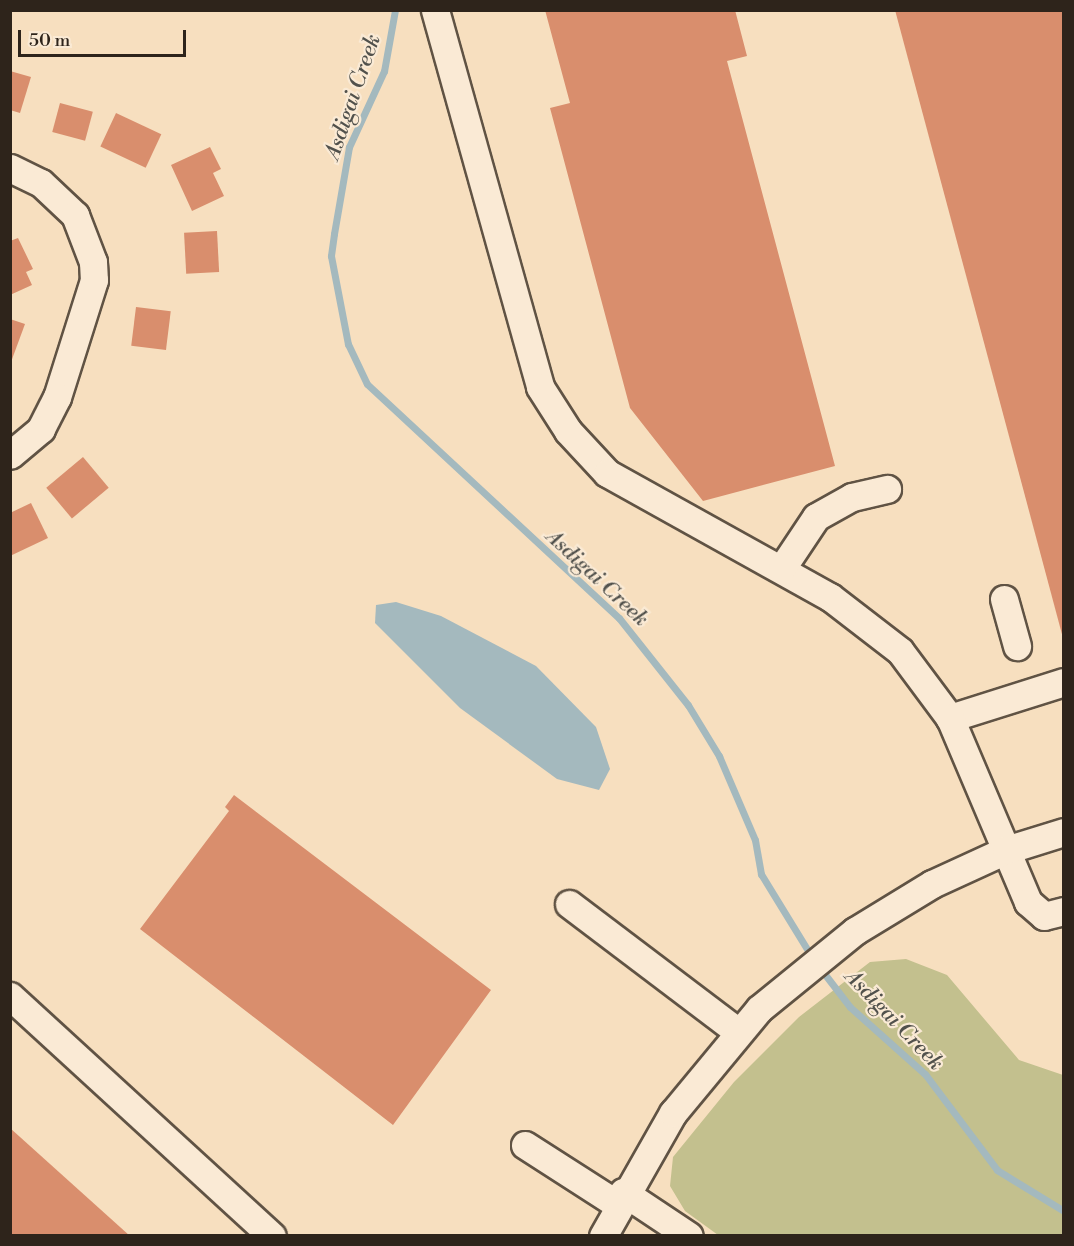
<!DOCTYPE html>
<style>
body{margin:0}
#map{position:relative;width:1074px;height:1246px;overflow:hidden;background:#f7dfbf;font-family:"Libre Bodoni",serif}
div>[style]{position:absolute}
.green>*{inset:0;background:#c3c08e}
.water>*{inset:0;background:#a4b9be}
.stream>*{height:7px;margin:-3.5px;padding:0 3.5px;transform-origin:3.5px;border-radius:3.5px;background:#a4b9be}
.building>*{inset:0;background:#d98e6d;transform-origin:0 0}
.roads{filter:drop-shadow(2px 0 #605344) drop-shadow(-2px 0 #605344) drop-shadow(0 2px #605344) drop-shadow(0 -2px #605344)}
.minor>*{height:27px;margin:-13.5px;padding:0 13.5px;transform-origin:13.5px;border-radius:13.5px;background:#faead5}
span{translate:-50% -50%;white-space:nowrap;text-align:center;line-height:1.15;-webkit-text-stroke:4.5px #faead5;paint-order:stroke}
.water-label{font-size:22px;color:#51514c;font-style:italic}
.frame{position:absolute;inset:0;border:12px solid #2e241b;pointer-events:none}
.scale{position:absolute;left:18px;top:30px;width:168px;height:27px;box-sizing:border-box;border:3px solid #2e241b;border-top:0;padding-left:8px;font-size:18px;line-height:21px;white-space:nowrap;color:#2e241b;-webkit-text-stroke:4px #faead5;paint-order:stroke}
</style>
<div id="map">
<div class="green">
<i style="clip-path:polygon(906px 959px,947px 975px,1019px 1060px,1063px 1075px,1063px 1235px,718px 1235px,685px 1211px,670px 1186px,673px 1157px,734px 1082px,799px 1017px,870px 962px)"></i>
</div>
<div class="water">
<i style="clip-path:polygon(396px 602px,441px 616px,536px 666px,596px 727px,610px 769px,599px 790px,557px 779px,460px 708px,375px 623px,376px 605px)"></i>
</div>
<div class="stream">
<i style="left:395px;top:10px;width:62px;rotate:100.2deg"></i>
<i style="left:384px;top:71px;width:84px;rotate:114.7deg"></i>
<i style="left:349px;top:147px;width:88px;rotate:99.8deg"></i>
<i style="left:334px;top:234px;width:22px;rotate:98deg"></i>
<i style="left:331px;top:256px;width:90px;rotate:79.1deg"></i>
<i style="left:348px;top:344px;width:44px;rotate:64.6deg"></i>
<i style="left:367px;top:384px;width:344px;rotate:42.9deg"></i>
<i style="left:619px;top:618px;width:111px;rotate:51.6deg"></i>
<i style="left:688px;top:705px;width:60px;rotate:58.7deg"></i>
<i style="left:719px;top:756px;width:91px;rotate:66.8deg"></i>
<i style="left:755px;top:840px;width:35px;rotate:80deg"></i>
<i style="left:761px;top:874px;width:100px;rotate:58.5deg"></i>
<i style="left:820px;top:968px;width:49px;rotate:52.4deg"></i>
<i style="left:850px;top:1007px;width:101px;rotate:41.8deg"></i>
<i style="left:925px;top:1074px;width:120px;rotate:53.1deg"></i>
<i style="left:997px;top:1170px;width:79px;rotate:31.5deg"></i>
</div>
<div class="building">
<i style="clip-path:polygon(545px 10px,735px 10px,747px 56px,727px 61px,835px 466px,703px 501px,630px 408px,550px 108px,570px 103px)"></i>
<i style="clip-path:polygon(895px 10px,1064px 10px,1064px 638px,1063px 638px)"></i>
<i style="clip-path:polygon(10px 71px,31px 77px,20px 113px,10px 110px)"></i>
<i style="left:60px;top:103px;width:34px;height:30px;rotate:15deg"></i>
<i style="left:116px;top:113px;width:50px;height:37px;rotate:25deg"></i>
<i style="clip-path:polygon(210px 147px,221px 169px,213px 173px,224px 196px,192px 211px,171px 165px)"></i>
<i style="left:217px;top:231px;width:41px;height:33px;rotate:87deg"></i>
<i style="clip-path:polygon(18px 238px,33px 269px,26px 272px,32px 285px,10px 295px,10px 241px)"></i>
<i style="left:136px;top:307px;width:35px;height:39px;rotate:7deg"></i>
<i style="clip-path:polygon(10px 319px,25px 324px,11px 362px,10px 362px)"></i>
<i style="left:83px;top:457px;width:40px;height:48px;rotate:50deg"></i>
<i style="clip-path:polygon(31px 503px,48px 538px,10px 556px,10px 513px)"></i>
<i style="clip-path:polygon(234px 795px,491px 990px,393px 1125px,140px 929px,229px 811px,225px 807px)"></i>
<i style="clip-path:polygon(10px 1128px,130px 1236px,10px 1236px)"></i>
</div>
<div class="roads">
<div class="minor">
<i style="left:435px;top:10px;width:391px;rotate:74.4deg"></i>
<i style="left:540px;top:387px;width:52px;rotate:57.5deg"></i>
<i style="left:568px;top:431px;width:57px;rotate:47.1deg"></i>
<i style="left:607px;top:473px;width:255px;rotate:29.1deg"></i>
<i style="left:830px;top:597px;width:88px;rotate:37.6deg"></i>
<i style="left:900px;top:651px;width:84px;rotate:53.3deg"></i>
<i style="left:10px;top:168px;width:34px;rotate:26deg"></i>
<i style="left:41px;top:183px;width:47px;rotate:43.3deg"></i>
<i style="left:75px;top:215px;width:50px;rotate:69deg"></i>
<i style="left:93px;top:262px;width:18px;rotate:87deg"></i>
<i style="left:94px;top:280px;width:123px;rotate:107.5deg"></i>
<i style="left:57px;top:397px;width:36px;rotate:117deg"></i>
<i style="left:41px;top:429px;width:40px;rotate:140deg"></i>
<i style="left:782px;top:568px;width:61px;rotate:-56.3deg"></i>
<i style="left:816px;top:517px;width:41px;rotate:-29.1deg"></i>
<i style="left:852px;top:497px;width:36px;rotate:-13deg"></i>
<i style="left:1004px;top:599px;width:49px;rotate:74.5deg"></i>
<i style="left:1064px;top:682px;width:120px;rotate:162.5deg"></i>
<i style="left:950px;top:718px;width:200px;rotate:67deg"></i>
<i style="left:1028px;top:902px;width:21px;rotate:41deg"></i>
<i style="left:1044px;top:916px;width:21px;rotate:-14deg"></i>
<i style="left:569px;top:904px;width:212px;rotate:37.1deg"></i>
<i style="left:10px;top:996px;width:355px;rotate:42.5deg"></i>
<i style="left:525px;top:1145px;width:109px;rotate:32.7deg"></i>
<i style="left:623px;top:1192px;width:79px;rotate:33.7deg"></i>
<i style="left:603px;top:1236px;width:142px;rotate:-60.4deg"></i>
<i style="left:673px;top:1113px;width:135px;rotate:-50.4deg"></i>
<i style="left:759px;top:1009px;width:124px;rotate:-39.1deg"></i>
<i style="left:855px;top:931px;width:90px;rotate:-31.4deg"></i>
<i style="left:932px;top:884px;width:81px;rotate:-24.7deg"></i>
<i style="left:1006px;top:850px;width:61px;rotate:-17.2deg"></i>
</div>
</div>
<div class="water-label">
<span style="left:353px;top:97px;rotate:-71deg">Asdigai Creek</span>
<span style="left:597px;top:578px;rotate:43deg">Asdigai Creek</span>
<span style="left:894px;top:1020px;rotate:46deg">Asdigai Creek</span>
</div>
<div class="frame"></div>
<div class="scale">50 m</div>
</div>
